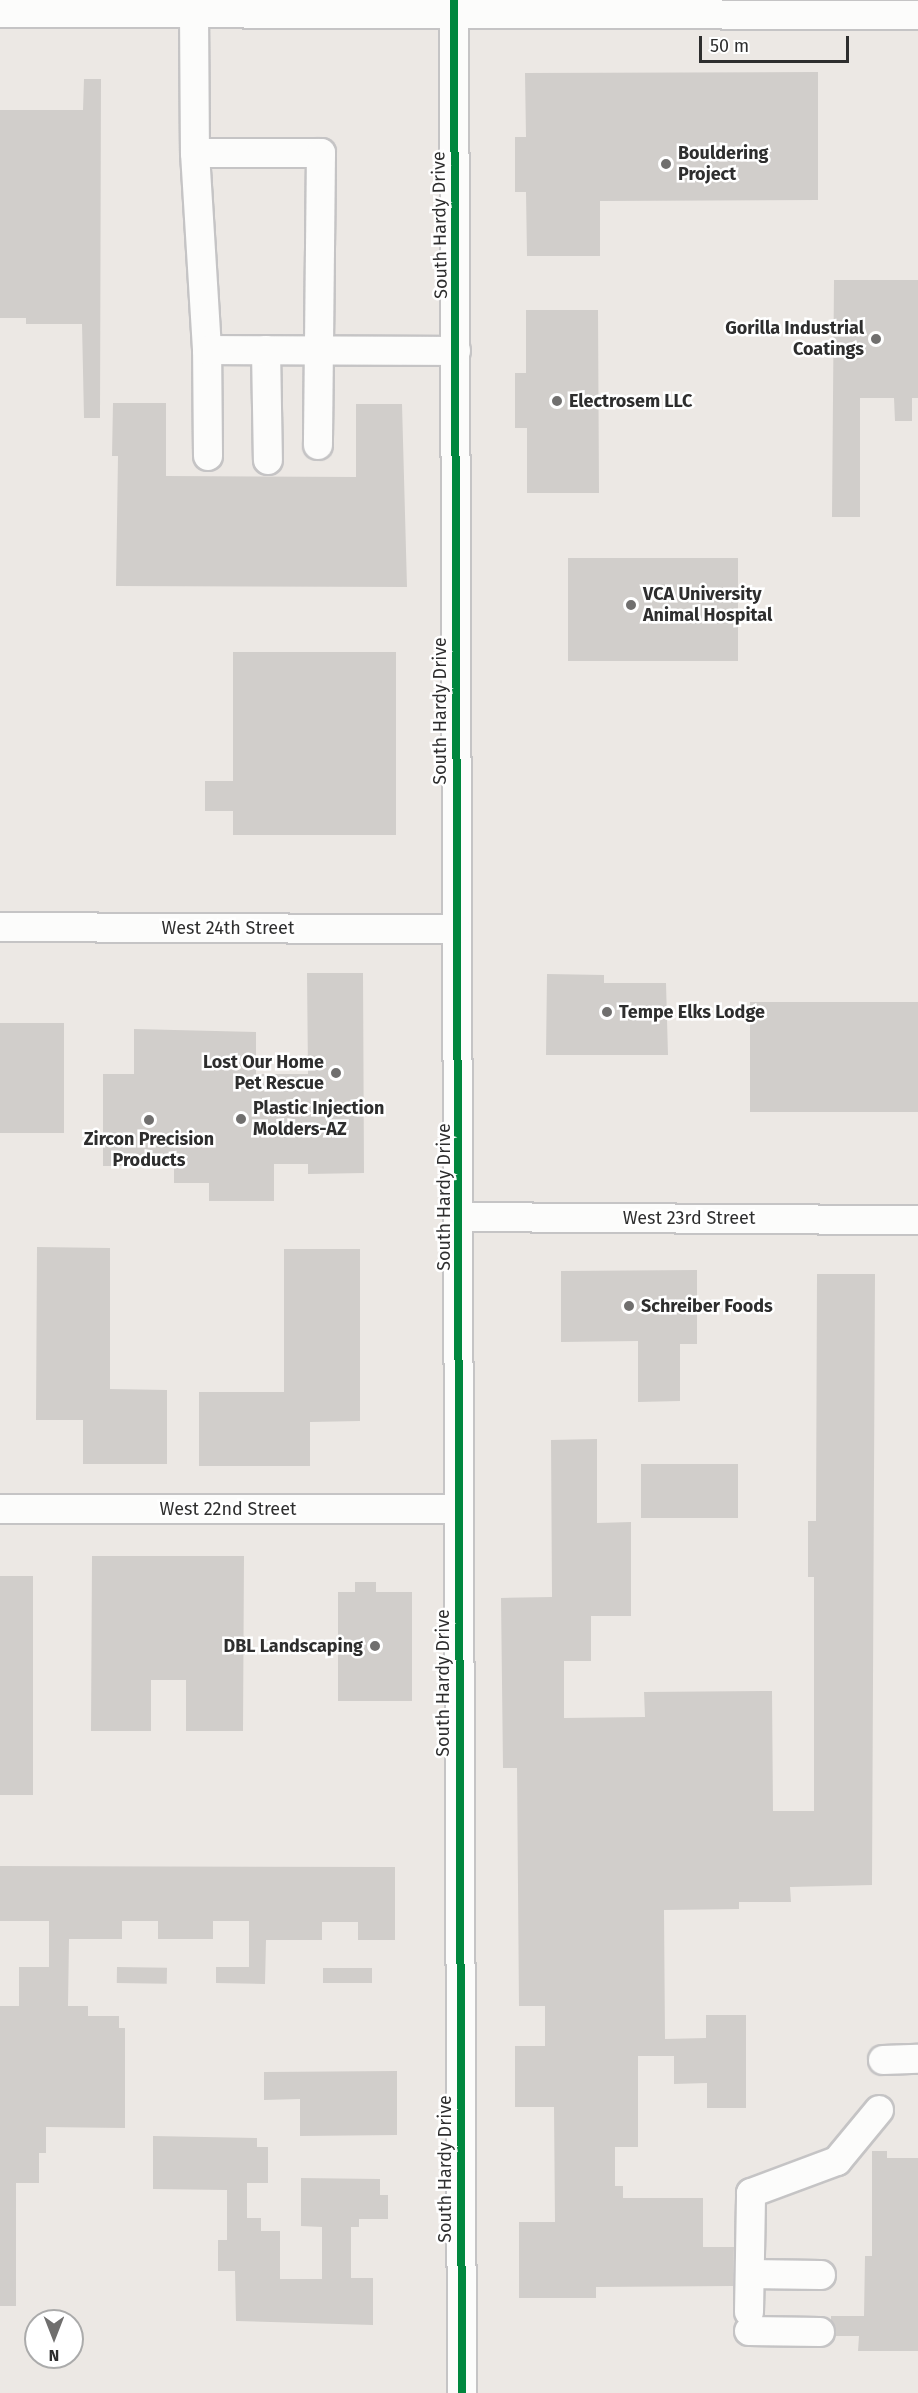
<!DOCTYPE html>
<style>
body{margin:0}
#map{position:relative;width:918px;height:2393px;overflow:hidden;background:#ece8e4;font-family:"Fira Sans",sans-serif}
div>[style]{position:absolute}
.building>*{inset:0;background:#d1cecb;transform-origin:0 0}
.roads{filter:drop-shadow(2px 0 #c5c4c5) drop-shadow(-2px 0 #c5c4c5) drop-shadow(0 2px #c5c4c5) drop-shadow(0 -2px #c5c4c5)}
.minor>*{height:28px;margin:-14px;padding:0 14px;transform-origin:14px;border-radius:14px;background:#fcfcfb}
.cycleway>*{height:8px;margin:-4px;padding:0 4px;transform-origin:4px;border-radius:4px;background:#00873e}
.dots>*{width:16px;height:16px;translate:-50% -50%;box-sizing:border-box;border:3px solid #fff;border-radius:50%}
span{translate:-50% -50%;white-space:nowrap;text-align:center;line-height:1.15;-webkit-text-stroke:5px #fff;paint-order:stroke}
.poi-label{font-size:18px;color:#2e2e2e;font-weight:700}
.left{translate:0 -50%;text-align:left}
.right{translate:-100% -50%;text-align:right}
.street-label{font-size:18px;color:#2e2e2e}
.north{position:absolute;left:24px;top:2309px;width:60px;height:60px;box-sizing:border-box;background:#fff;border:2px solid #ababab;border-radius:50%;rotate:180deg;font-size:16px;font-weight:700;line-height:24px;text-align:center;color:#2e2e2e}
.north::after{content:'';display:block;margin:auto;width:21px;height:27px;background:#706f6e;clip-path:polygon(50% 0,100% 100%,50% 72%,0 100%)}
.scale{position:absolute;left:699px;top:36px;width:150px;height:27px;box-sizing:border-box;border:3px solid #2e2e2e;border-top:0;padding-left:8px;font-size:18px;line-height:21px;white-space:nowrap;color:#2e2e2e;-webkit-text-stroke:4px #fff;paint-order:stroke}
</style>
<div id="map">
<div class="building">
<i style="clip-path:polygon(818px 72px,818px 200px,600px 201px,600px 256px,527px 256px,526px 192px,515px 192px,515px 137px,526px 137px,525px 73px)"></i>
<i style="clip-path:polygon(84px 79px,101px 79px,100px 418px,84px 418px,82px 324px,26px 324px,26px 318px,0 318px,0 110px,83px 110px)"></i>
<i style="clip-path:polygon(834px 280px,918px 280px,918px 398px,912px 398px,912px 421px,895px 421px,894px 398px,860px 398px,860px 517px,832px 517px)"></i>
<i style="clip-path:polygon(526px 310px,598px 310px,599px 493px,527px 493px,527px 428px,515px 428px,515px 373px,526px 373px)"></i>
<i style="clip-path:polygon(113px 403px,166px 403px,166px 476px,356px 477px,356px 404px,402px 404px,407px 587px,116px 586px,118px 456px,112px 456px)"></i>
<i style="left:568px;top:558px;width:170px;height:103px"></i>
<i style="clip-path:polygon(233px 652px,396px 652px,396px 835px,233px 835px,233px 811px,205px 811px,205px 781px,233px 781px)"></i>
<i style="clip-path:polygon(307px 973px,363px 973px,364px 1173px,308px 1174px,308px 1164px,274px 1164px,274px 1201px,209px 1201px,209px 1183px,174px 1183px,174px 1166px,103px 1166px,103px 1074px,134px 1074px,134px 1029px,256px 1032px,256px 1074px,308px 1074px)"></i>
<i style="clip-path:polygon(547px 974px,604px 975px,604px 983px,666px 983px,668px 1055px,546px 1055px)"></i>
<i style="left:750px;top:1002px;width:168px;height:110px"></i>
<i style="left:0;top:1023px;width:64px;height:110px"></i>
<i style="clip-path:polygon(37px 1247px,110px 1248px,110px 1389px,167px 1390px,167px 1464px,83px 1464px,83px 1420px,36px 1420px)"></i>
<i style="clip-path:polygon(284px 1249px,360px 1249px,360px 1421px,310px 1422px,310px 1466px,199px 1466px,199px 1392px,284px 1392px)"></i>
<i style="clip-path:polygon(697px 1270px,697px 1344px,680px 1344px,680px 1401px,638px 1402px,638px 1341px,561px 1342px,561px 1271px)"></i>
<i style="clip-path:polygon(817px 1274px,875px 1274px,872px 1885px,790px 1887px,791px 1902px,739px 1902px,739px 1909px,664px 1910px,665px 2039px,706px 2038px,706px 2015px,746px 2015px,746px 2108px,707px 2108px,707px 2083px,674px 2084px,674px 2056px,638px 2056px,638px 2147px,615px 2147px,615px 2186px,623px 2186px,623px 2198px,703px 2198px,703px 2247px,734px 2247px,733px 2286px,596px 2287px,596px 2298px,519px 2298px,519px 2222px,555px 2222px,554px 2107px,515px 2107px,515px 2046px,545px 2046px,545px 2006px,519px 2006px,517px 1768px,503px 1768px,501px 1598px,552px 1597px,551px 1440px,597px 1439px,597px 1523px,631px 1522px,631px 1616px,591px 1616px,591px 1661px,564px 1661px,564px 1718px,645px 1717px,644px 1692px,772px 1691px,773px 1811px,814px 1811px,814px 1577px,808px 1577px,808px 1521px,816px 1521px)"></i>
<i style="left:641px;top:1464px;width:97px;height:54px"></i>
<i style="clip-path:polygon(92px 1556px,244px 1556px,243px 1731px,186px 1731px,186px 1680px,151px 1680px,151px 1731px,91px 1731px)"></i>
<i style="left:0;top:1576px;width:33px;height:219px"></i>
<i style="clip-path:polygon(355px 1582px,376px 1582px,376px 1592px,412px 1592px,412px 1701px,338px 1701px,338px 1592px,355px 1592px)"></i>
<i style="clip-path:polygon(0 1866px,395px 1867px,395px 1940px,358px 1940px,358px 1922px,322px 1922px,322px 1940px,266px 1940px,265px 1984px,216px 1983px,216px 1967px,249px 1967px,249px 1921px,213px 1921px,213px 1939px,158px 1939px,158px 1921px,122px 1921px,122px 1939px,69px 1939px,68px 2006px,88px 2006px,88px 2016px,119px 2016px,119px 2028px,125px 2028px,125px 2128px,46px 2127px,46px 2153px,39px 2153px,39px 2183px,16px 2183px,16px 2306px,0 2306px,0 2006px,19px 2006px,19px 1967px,49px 1967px,49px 1921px,0 1921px)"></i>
<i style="left:117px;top:1967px;width:50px;height:16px;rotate:1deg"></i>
<i style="left:323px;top:1968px;width:49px;height:15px"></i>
<i style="clip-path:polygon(397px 2071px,397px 2135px,300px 2136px,300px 2099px,264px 2100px,264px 2072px)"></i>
<i style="clip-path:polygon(153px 2136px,257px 2138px,257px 2147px,268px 2147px,268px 2183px,247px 2183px,247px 2218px,261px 2218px,261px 2231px,280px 2231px,280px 2279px,322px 2279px,322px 2227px,301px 2226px,301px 2178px,380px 2179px,380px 2195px,388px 2195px,388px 2219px,359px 2219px,359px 2227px,351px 2227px,351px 2278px,373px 2278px,373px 2325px,236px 2321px,235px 2271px,218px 2271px,218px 2240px,227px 2240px,227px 2190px,153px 2189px)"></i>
<i style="clip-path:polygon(872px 2151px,887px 2151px,887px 2158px,918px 2158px,918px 2351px,858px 2351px,859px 2336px,835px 2336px,831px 2320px,831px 2316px,864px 2316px,865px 2256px,872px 2256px)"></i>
</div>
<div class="roads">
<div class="minor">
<i style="left:454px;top:0;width:2393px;rotate:89.81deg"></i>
<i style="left:0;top:13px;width:918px;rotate:0.12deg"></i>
<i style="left:194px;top:13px;width:140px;rotate:89.6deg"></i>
<i style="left:195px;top:153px;width:197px;rotate:86.5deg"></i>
<i style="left:195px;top:153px;width:126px"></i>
<i style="left:321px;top:153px;width:292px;rotate:90.6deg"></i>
<i style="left:266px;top:350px;width:110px;rotate:89deg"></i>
<i style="left:208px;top:456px;width:106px;rotate:-90.5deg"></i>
<i style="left:207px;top:350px;width:249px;rotate:0.2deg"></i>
<i style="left:0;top:927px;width:456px;rotate:0.3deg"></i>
<i style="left:459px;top:1217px;width:459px;rotate:0.4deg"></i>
<i style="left:0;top:1509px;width:457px"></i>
<i style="left:883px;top:2060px;width:35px;rotate:-2deg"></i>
<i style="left:750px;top:2274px;width:71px;rotate:0.8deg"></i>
<i style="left:749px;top:2312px;width:119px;rotate:-89deg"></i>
<i style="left:751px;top:2193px;width:92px;rotate:-20.4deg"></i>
<i style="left:837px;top:2161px;width:66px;rotate:-50.5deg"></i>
<i style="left:749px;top:2331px;width:71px;rotate:0.8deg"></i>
</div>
</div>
<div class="cycleway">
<i style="left:454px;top:0;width:2393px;rotate:89.81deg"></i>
</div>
<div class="dots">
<i style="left:666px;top:164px;background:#706f6e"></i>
<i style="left:876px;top:339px;background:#706f6e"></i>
<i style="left:557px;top:401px;background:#706f6e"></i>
<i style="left:631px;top:605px;background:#706f6e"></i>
<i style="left:607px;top:1012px;background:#706f6e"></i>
<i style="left:336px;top:1073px;background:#706f6e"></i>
<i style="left:241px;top:1119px;background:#706f6e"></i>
<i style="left:149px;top:1120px;background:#706f6e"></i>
<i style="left:629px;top:1306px;background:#706f6e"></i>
<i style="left:375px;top:1646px;background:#706f6e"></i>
</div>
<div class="poi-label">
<span class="left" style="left:678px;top:164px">Bouldering<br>Project</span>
<span class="right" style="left:864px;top:339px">Gorilla Industrial<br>Coatings</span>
<span class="left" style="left:569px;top:401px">Electrosem LLC</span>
<span class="left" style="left:643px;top:605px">VCA University<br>Animal Hospital</span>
<span class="left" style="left:619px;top:1012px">Tempe Elks Lodge</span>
<span class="right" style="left:324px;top:1073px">Lost Our Home<br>Pet Rescue</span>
<span class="left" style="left:253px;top:1119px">Plastic Injection<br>Molders-AZ</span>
<span style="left:149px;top:1150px">Zircon Precision<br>Products</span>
<span class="left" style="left:641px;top:1306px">Schreiber Foods</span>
<span class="right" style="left:363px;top:1646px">DBL Landscaping</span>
</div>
<div class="street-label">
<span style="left:440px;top:225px;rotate:-91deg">South Hardy Drive</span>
<span style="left:440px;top:711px;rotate:-90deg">South Hardy Drive</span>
<span style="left:228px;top:928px">West 24th Street</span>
<span style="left:444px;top:1197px;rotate:-90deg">South Hardy Drive</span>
<span style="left:689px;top:1218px">West 23rd Street</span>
<span style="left:228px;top:1509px">West 22nd Street</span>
<span style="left:443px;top:1683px;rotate:-90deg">South Hardy Drive</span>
<span style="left:445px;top:2169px;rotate:-90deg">South Hardy Drive</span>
</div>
<div class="north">N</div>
<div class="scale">50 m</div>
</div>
